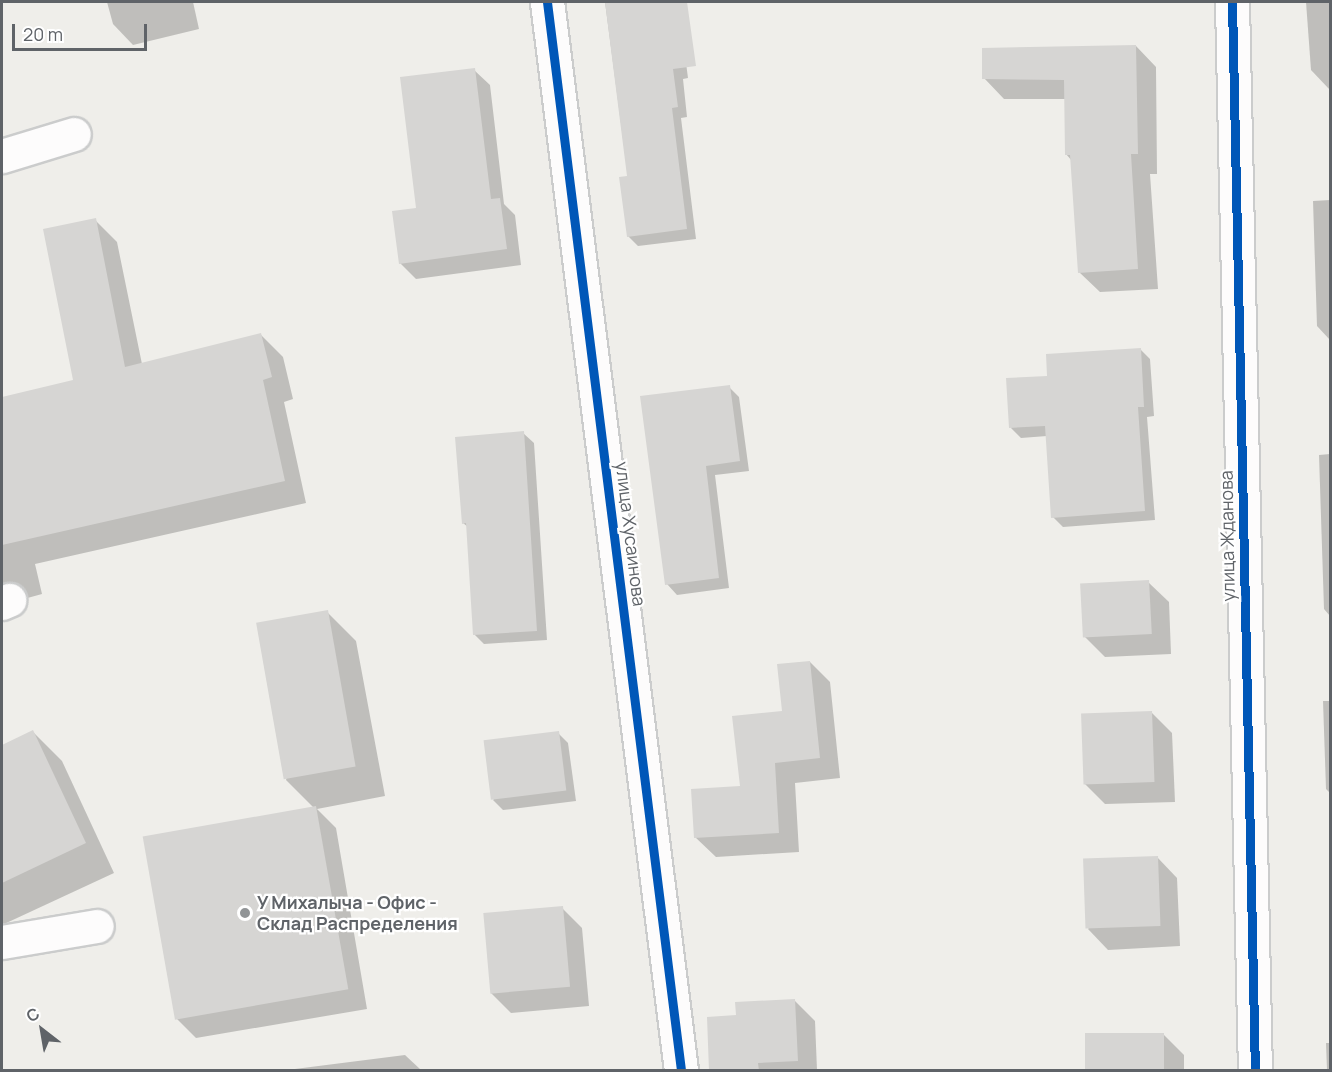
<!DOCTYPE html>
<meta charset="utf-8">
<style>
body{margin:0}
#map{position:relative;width:1332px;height:1072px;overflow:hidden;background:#efeeea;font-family:Manrope,sans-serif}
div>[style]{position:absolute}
.shadow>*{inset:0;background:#0003}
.building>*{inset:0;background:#d6d5d3;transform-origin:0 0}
.roads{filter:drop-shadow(2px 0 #cbcccc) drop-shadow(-2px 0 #cbcccc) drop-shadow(0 2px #cbcccc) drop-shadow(0 -2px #cbcccc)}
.minor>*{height:33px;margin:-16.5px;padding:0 16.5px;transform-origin:16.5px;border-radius:16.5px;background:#fdfcfc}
.cycleway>*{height:9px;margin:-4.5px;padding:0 4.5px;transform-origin:4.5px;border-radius:4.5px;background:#0057b8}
.dots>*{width:16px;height:16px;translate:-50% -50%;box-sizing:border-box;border:3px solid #fff;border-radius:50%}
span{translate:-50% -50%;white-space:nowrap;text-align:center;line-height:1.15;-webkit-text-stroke:4.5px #fff;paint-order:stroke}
.street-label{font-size:18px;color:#5f6368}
.poi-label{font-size:18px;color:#5f6368;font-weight:700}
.left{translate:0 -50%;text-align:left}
.frame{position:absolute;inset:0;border:3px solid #5f6368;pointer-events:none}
.north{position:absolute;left:12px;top:1000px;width:60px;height:60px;-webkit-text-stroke:4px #fff;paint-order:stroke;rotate:329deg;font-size:16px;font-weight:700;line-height:24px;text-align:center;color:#5f6368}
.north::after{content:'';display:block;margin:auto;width:21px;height:27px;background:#5f6368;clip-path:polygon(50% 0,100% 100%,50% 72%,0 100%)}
.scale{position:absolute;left:12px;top:24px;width:135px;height:27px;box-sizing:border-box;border:3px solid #5f6368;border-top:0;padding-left:8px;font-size:18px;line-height:21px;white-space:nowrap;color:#5f6368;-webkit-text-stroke:4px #fff;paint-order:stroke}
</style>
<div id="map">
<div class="shadow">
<i style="clip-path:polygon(107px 2px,193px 2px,199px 29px,133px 45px,113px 24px)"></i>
<i style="clip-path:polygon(605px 2px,678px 2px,688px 78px,683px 79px,687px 117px,681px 118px,696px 239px,638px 246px,628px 236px,628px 177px)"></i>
<i style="clip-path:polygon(1306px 2px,1330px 2px,1330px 90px,1311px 70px)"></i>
<i style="clip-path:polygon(1136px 46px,1156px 67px,1157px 174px,1150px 174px,1158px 289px,1100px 292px,1079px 272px,1072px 161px,1066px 154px,1065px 99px,1004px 99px,984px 78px)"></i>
<i style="clip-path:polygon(474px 70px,490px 85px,504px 204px,515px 215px,521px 265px,416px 279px,400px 263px,418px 209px)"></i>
<i style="clip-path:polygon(1330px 200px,1330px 340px,1317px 326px,1313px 201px)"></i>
<i style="clip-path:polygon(95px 220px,117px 242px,142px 364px,261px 335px,283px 357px,293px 399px,284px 402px,306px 503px,35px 564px,42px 594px,2px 605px,2px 442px,36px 432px,74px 381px)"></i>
<i style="clip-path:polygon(1140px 349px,1150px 359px,1154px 416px,1147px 417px,1155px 520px,1063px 527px,1053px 517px,1047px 436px,1021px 438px,1011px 428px,1049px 377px)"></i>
<i style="clip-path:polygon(729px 387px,739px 397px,749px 471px,715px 475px,729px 588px,677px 595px,667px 584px)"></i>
<i style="clip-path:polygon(523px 433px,534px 443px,547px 640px,484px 644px,474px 634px,468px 527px,463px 523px)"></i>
<i style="clip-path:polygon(1330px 454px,1330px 616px,1324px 609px,1319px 455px)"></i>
<i style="clip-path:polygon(1148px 582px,1169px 602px,1171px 654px,1105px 657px,1085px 637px)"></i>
<i style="clip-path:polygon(327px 612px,356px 641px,385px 796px,317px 809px,336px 828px,367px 1009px,196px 1038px,176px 1018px,314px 808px,286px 780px)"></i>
<i style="clip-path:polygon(810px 662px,830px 682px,840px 778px,795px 783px,799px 852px,716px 857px,695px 837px,741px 787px)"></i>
<i style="clip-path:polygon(1323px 701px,1330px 701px,1330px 793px,1326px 789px)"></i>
<i style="clip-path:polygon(1152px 713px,1172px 733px,1175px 802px,1105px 804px,1085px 784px)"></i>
<i style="clip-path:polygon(33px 732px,62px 761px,114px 873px,2px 925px,2px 747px)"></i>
<i style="clip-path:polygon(558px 733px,568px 743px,576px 801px,503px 810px,493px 800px)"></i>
<i style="clip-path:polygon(1157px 857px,1177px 878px,1180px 946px,1108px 950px,1088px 929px)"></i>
<i style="clip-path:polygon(1329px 905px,1330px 905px,1330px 966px,1330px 965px)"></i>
<i style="clip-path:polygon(562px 908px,582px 928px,589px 1006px,511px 1013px,491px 993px)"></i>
<i style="clip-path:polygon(795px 1001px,815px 1021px,817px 1070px,711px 1070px,738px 1016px)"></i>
<i style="clip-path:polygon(1164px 1035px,1184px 1055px,1184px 1070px,1086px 1070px)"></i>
<i style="clip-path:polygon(1326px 1043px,1330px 1043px,1330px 1070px,1327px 1070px)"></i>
<i style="clip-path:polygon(405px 1055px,421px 1070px,287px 1070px)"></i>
</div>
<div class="building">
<i style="clip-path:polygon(605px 2px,687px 2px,696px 66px,673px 69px,678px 107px,672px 108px,687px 229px,627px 237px,619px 177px,627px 176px)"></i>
<i style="clip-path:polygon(1136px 45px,1138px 154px,1131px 154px,1138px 269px,1078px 273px,1070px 155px,1065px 155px,1064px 80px,982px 79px,982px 48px)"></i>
<i style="clip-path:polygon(475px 68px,491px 199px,500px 198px,507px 249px,399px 264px,392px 211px,416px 208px,400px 77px)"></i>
<i style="clip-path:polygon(96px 218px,125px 367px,261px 333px,272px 377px,263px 380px,285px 481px,2px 545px,2px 397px,73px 380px,43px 229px)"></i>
<i style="clip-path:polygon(1141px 348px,1144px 407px,1138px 407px,1145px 511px,1051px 518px,1045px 426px,1009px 428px,1006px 378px,1047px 376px,1046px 354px)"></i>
<i style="clip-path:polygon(730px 385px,740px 461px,706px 466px,719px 578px,665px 585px,640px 396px)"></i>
<i style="clip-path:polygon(524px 431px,537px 631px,473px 635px,466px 523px,462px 524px,455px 437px)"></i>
<i style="left:1149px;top:580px;width:54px;height:69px;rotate:87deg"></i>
<i style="left:328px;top:610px;width:159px;height:73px;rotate:80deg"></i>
<i style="clip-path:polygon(810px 661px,820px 758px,775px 763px,779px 833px,694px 838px,691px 789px,740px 786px,732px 716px,782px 711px,777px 664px)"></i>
<i style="left:1152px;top:711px;width:71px;height:71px;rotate:88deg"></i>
<i style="clip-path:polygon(33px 730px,86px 843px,2px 883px,2px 745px)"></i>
<i style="left:559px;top:731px;width:60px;height:76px;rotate:83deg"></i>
<i style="left:316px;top:806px;width:186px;height:176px;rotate:80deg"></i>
<i style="left:1158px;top:856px;width:70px;height:75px;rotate:88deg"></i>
<i style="left:563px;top:906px;width:81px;height:80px;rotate:85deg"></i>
<i style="clip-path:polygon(795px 999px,798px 1061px,758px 1063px,759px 1071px,709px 1071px,707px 1017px,736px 1015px,735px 1002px)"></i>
<i style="left:1085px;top:1033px;width:79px;height:38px"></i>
</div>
<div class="roads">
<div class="minor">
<i style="left:547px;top:2px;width:1076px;rotate:82.85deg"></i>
<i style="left:1232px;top:2px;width:1068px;rotate:88.77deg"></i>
<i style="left:2px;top:156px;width:75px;rotate:-17deg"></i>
<i style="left:2px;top:603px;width:8px;rotate:-23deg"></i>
<i style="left:2px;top:942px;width:96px;rotate:-9.6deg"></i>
</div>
</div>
<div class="cycleway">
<i style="left:547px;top:2px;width:1076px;rotate:82.85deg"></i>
<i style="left:1232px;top:2px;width:1068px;rotate:88.77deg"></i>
</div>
<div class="dots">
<i style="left:245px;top:913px;background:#919496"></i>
</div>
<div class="street-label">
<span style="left:631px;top:534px;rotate:83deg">улица Хусаинова</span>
<span style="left:1227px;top:536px;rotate:-91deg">улица Жданова</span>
</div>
<div class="poi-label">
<span class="left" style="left:257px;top:913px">У Михалыча - Офис -<br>Склад Распределения</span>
</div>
<div class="frame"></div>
<div class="north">С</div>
<div class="scale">20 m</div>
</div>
